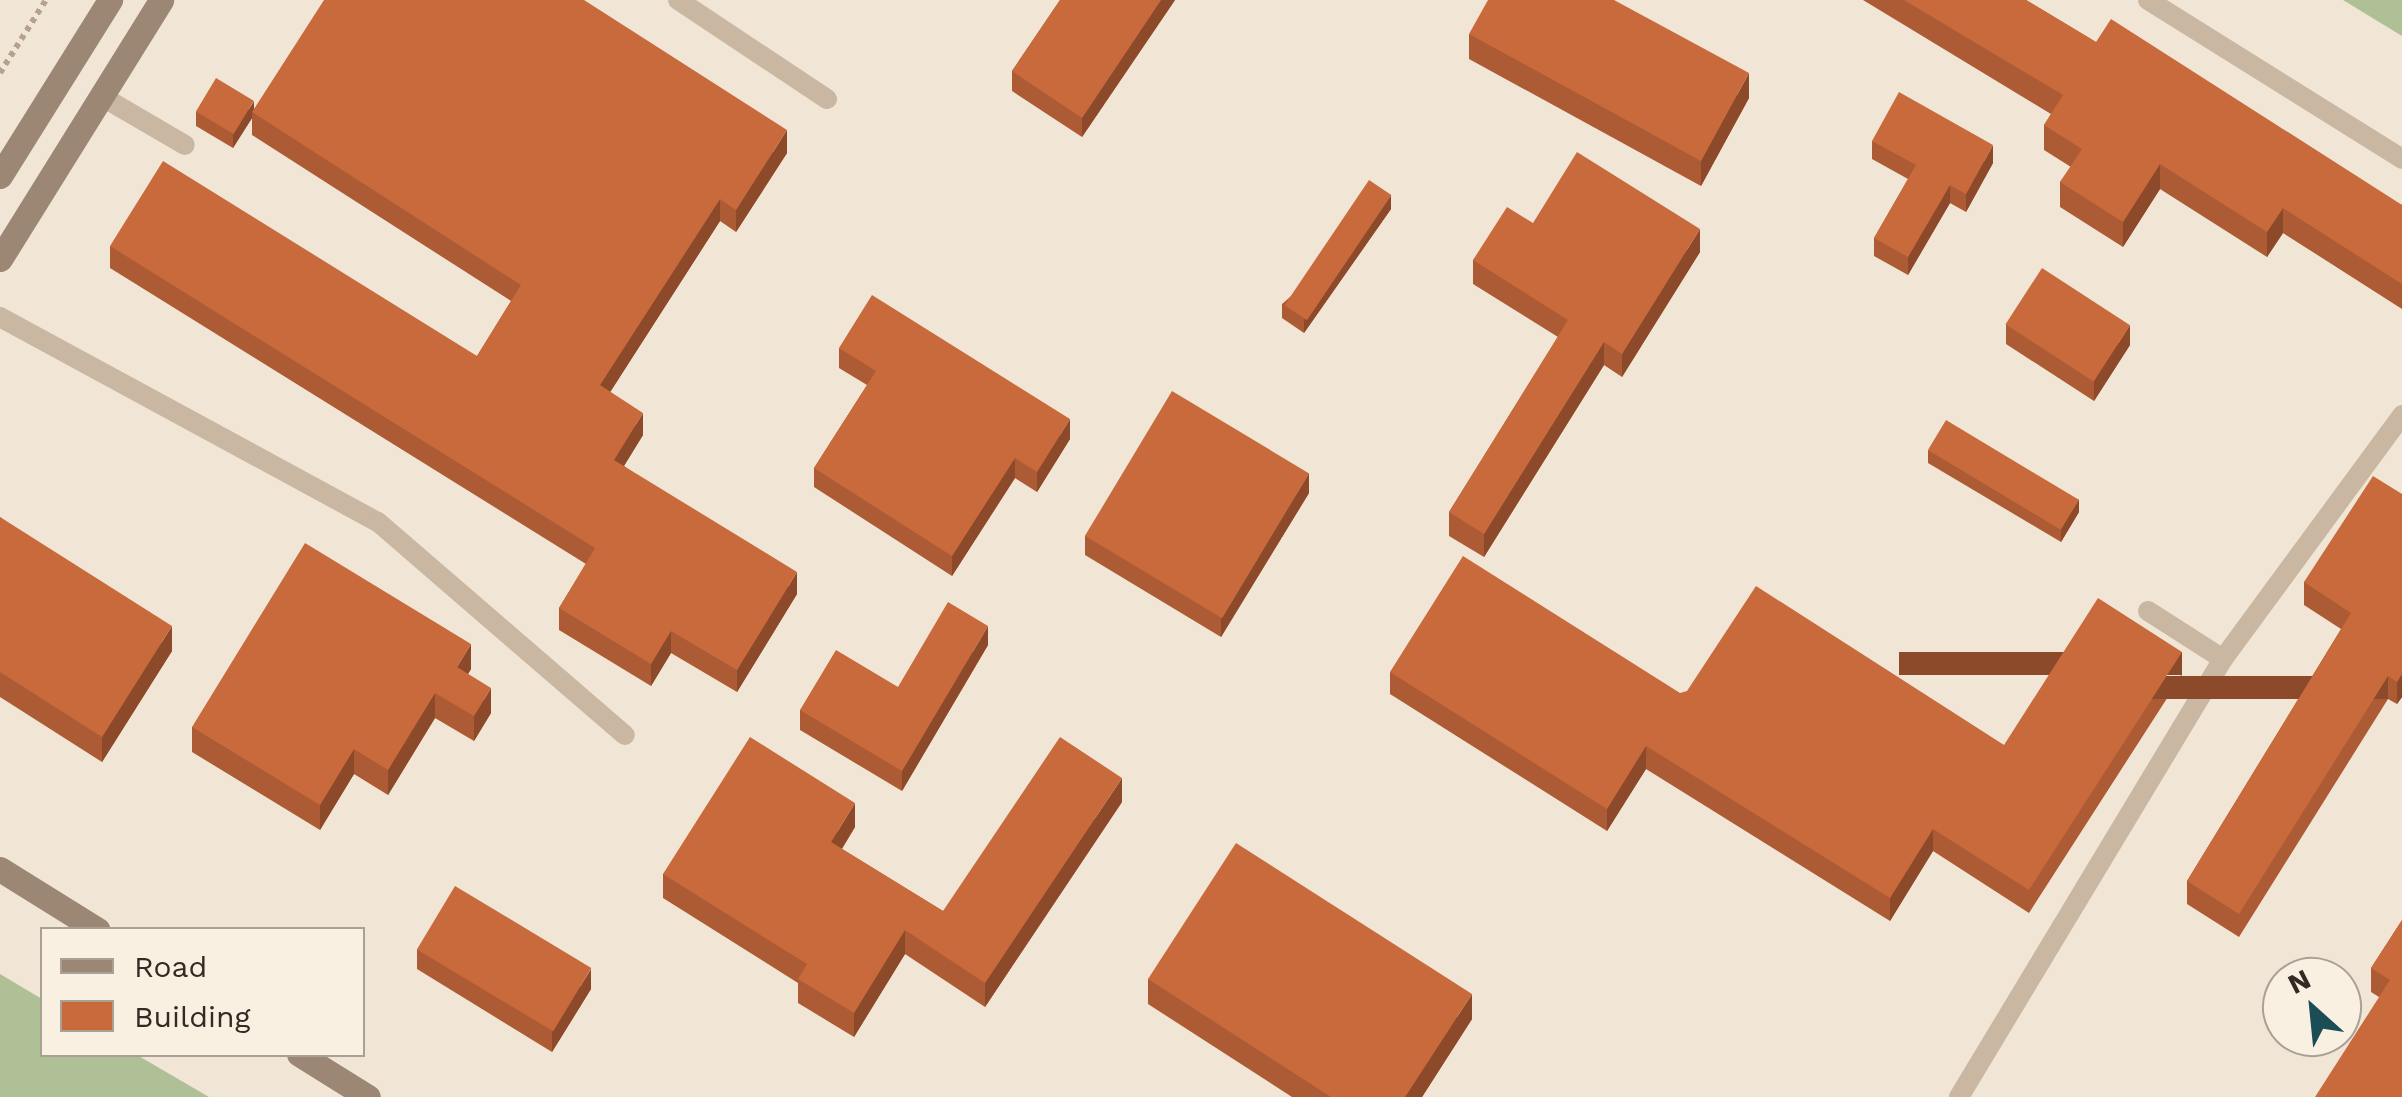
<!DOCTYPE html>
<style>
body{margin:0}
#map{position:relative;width:2402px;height:1097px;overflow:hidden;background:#f1e6d6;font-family:"Work Sans",sans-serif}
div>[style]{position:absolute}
.green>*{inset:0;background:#afc096}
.path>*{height:6px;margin-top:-3px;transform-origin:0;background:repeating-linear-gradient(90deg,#b5a18c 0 5px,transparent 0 10px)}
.lane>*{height:20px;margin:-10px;padding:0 10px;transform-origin:10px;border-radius:10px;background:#c9b7a2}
.secondary>*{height:25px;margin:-12.5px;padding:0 12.5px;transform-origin:12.5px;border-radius:12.5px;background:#9c8674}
.wall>*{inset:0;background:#ad5b34}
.shaded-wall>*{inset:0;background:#8d4a2a;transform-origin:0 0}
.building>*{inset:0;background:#c96a3c;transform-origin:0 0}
span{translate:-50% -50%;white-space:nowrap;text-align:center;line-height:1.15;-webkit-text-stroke:8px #f9f0e2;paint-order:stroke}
.legend{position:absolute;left:40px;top:927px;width:325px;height:130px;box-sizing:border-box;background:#f9f0e2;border:2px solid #aaa196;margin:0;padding:12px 18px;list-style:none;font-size:30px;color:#332a25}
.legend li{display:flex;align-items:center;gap:20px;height:50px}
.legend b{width:50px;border:2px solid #aaa196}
.north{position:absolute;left:2262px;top:957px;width:100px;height:100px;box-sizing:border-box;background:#f9f0e2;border:2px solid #aaa196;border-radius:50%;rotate:333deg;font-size:28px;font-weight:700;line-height:40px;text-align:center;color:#332a25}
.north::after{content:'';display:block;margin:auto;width:35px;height:45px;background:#1a4d55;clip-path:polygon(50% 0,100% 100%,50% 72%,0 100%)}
</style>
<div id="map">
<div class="green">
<i style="clip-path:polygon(2343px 0,2402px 0,2402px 36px)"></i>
<i style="clip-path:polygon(0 974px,42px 999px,42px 1054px,137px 1055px,209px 1097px,0 1097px)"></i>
</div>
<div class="path">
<i style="left:0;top:73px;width:86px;rotate:-57.8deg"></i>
</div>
<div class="lane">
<i style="left:678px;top:0;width:179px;rotate:33.6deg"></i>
<i style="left:2148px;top:0;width:300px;rotate:32deg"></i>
<i style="left:101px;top:96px;width:97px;rotate:30.3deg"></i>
<i style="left:0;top:317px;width:430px;rotate:28.5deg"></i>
<i style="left:378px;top:522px;width:326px;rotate:40.8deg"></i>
<i style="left:2148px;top:611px;width:89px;rotate:32.6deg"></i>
<i style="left:1959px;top:1097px;width:511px;rotate:-58.92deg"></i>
<i style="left:2223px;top:659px;width:303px;rotate:-53.7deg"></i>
</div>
<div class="secondary">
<i style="left:0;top:176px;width:208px;rotate:-58deg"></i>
<i style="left:0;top:259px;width:305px;rotate:-58.1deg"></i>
<i style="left:0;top:869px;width:115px;rotate:31.9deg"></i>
<i style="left:299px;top:1054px;width:81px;rotate:31.9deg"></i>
</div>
<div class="wall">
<i style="clip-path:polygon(1060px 0,1175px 0,1082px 137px,1012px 91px,1012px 71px)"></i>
<i style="clip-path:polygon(1863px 0,2026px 0,2096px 42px,2402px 205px,2402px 309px,2283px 233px,2267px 257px,2160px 189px,2123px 247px,2060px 207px,2060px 182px,2071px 167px,2044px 150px,2044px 125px,2051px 114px)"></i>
<i style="clip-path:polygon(1469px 34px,1749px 98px,1701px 186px,1469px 59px)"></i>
<i style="clip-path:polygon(254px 109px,787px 153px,736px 232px,720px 221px,610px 392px,643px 435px,624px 466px,797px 594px,737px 692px,671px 653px,651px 686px,559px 630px,559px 608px,586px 564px,110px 268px,110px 246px,477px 356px,511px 301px,252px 135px,252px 118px,233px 148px,196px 126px,196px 112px)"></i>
<i style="clip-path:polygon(1872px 141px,1993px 163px,1966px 212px,1950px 203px,1908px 275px,1874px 256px,1874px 238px,1908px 179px,1872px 159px)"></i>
<i style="clip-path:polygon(1391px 209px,1304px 333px,1282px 318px,1282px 304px)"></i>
<i style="clip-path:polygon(1533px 223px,1700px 252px,1622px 377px,1604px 365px,1484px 557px,1449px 536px,1449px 512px,1558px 337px,1473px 284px,1473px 260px)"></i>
<i style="clip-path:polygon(2006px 324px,2130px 345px,2094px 401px,2006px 344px)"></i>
<i style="clip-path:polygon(839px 348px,1070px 439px,1037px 492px,1015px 478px,952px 576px,814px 487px,814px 468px,867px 385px,839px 368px)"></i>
<i style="clip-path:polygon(1928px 450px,2079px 512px,2061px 542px,1928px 463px)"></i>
<i style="clip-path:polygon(1309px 493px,1221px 637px,1085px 555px,1085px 536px)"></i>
<i style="clip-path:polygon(2402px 494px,2402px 697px,2397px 704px,2388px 699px,2239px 937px,2187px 904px,2187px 881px,2341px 629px,2304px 605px,2304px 582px)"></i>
<i style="clip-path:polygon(0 517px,172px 651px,102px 762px,0 697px)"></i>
<i style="clip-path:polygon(988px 645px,902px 791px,800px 730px,800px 710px,898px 687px)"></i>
<i style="clip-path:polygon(471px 669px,468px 674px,491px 713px,474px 741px,435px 718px,388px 795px,354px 774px,320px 830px,192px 752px,192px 727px)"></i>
<i style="clip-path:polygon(1390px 672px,1680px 693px,2004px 745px,2182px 675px,2029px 913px,1933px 851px,1890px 921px,1646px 769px,1607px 831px,1390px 694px)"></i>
<i style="clip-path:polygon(1122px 802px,985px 1007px,905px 954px,854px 1037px,798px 1003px,798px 983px,663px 898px,663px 874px,855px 827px,842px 849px,943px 911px)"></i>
<i style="clip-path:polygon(2402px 920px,2402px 1097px,2379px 997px,2371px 992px,2371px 968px)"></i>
<i style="clip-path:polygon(417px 949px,591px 989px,552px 1052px,417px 969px)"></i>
<i style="clip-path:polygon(1148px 979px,1472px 1019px,1422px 1097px,1292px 1097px,1148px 1004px)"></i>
</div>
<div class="shaded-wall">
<i style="clip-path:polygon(1161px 0,1175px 0,1082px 137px,1082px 118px)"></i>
<i style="clip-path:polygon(1749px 73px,1749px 98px,1701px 186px,1701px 161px)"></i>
<i style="clip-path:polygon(254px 101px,254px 114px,252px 112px,252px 118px,233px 148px,233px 134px)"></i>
<i style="clip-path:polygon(787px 130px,787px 153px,736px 232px,736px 210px)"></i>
<i style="clip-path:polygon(1993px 145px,1993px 163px,1966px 212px,1966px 194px)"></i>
<i style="clip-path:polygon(2160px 164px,2160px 189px,2123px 247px,2123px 222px)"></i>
<i style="clip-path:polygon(1950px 185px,1950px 203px,1908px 275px,1908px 257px)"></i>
<i style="clip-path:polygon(1391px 195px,1391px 209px,1304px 333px,1304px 320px)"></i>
<i style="clip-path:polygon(720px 199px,720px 221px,600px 408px,600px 385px)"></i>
<i style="clip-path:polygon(2283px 208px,2283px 233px,2267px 257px,2267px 232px)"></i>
<i style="clip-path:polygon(1700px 229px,1700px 252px,1622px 377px,1622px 354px)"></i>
<i style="clip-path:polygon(2130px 325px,2130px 345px,2094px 401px,2094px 381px)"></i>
<i style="clip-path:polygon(1604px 342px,1604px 365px,1484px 557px,1484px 534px)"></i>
<i style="clip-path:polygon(643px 413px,643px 435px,614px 482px,614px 460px)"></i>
<i style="clip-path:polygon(1070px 419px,1070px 439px,1037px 492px,1037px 472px)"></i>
<i style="clip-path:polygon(1015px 458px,1015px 478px,952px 576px,952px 556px)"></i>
<i style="clip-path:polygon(1309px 473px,1309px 493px,1221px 637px,1221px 618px)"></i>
<i style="clip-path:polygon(2079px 499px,2079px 512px,2061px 542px,2061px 529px)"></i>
<i style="clip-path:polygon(797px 572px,797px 594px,737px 692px,737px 670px)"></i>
<i style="clip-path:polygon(172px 626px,172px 651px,102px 762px,102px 737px)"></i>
<i style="clip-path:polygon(988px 626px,988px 645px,902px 791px,902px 771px)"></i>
<i style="clip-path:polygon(671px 631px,671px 653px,651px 686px,651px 664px)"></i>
<i style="clip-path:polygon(471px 644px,471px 669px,457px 692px,457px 667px)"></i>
<i style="left:2182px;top:652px;width:23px;height:283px;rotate:90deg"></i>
<i style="clip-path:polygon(2402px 674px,2402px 697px,2397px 704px,2397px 682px)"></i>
<i style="left:2388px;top:676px;width:23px;height:281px;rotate:90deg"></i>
<i style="clip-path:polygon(491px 688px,491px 713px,474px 741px,474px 716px)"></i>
<i style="clip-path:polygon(435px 693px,435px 718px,388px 795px,388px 770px)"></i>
<i style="clip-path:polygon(1646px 746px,1646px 769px,1607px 831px,1607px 809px)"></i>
<i style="clip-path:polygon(354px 749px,354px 774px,320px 830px,320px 805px)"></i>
<i style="clip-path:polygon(1122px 778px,1122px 802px,985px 1007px,985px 983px)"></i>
<i style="clip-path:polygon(855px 803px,855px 827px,831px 866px,831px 842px)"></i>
<i style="clip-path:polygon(1933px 829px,1933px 851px,1890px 921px,1890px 898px)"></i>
<i style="clip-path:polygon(905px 930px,905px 954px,854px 1037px,854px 1013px)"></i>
<i style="clip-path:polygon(591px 969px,591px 989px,552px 1052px,552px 1032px)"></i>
<i style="clip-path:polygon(1472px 994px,1472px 1019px,1422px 1097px,1405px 1097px)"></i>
</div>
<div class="building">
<i style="clip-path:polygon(324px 0,584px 0,787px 130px,736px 210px,720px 199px,600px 385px,643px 413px,614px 460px,797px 572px,737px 670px,671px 631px,651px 664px,559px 608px,595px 548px,110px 246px,163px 161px,477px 356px,521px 285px,252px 112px)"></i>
<i style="clip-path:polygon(1060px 0,1161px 0,1082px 118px,1012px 71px)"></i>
<i style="clip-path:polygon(1488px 0,1614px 0,1749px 73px,1701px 161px,1469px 34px)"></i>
<i style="clip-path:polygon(1904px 0,2026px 0,2096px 42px,2111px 19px,2402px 205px,2402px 284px,2283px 208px,2267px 232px,2160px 164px,2123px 222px,2060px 182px,2082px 149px,2044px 125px,2063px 95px)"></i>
<i style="left:216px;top:78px;width:44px;height:39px;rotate:31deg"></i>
<i style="clip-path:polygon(1899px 92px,1993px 145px,1966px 194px,1950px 185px,1908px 257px,1874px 238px,1916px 165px,1872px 141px)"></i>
<i style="clip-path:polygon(1577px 152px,1700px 229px,1622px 354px,1604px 342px,1484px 534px,1449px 512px,1568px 320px,1473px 260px,1507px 207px,1533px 223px)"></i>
<i style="left:1369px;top:180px;width:27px;height:151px;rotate:34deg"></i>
<i style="left:2042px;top:268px;width:105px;height:67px;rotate:33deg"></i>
<i style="clip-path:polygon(872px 295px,1070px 419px,1037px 472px,1015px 458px,952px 556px,814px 468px,876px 371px,839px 348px)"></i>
<i style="left:1172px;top:391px;width:160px;height:169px;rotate:31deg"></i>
<i style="left:1946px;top:420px;width:155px;height:35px;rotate:31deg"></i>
<i style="clip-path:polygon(2373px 476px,2402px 494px,2402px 674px,2397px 682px,2388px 676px,2239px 914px,2187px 881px,2351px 613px,2304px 582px)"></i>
<i style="clip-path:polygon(0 517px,172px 626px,102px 737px,0 672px)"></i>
<i style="clip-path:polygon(305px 543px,471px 644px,457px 667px,491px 688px,474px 716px,435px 693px,388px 770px,354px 749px,320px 805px,192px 727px)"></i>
<i style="clip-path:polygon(1463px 556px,1680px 693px,1687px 691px,1756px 586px,2004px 745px,2098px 598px,2182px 652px,2029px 890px,1933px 829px,1890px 898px,1646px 746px,1607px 809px,1390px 672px)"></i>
<i style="clip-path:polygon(948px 602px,988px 626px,902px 771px,800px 710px,836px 650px,898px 687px)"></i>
<i style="clip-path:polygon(750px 737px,855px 803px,831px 842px,943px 911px,1060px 737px,1122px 778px,985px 983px,905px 930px,854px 1013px,798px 979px,807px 964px,663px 874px)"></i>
<i style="clip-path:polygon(1236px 843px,1472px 994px,1405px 1097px,1331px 1097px,1148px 979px)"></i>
<i style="left:455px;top:886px;width:159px;height:74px;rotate:31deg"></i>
<i style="clip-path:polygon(2402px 920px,2402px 1097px,2315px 1097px,2390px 980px,2371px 968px)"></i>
</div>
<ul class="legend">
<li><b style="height:12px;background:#9c8674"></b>Road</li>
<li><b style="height:28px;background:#c96a3c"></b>Building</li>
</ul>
<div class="north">N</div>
</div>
